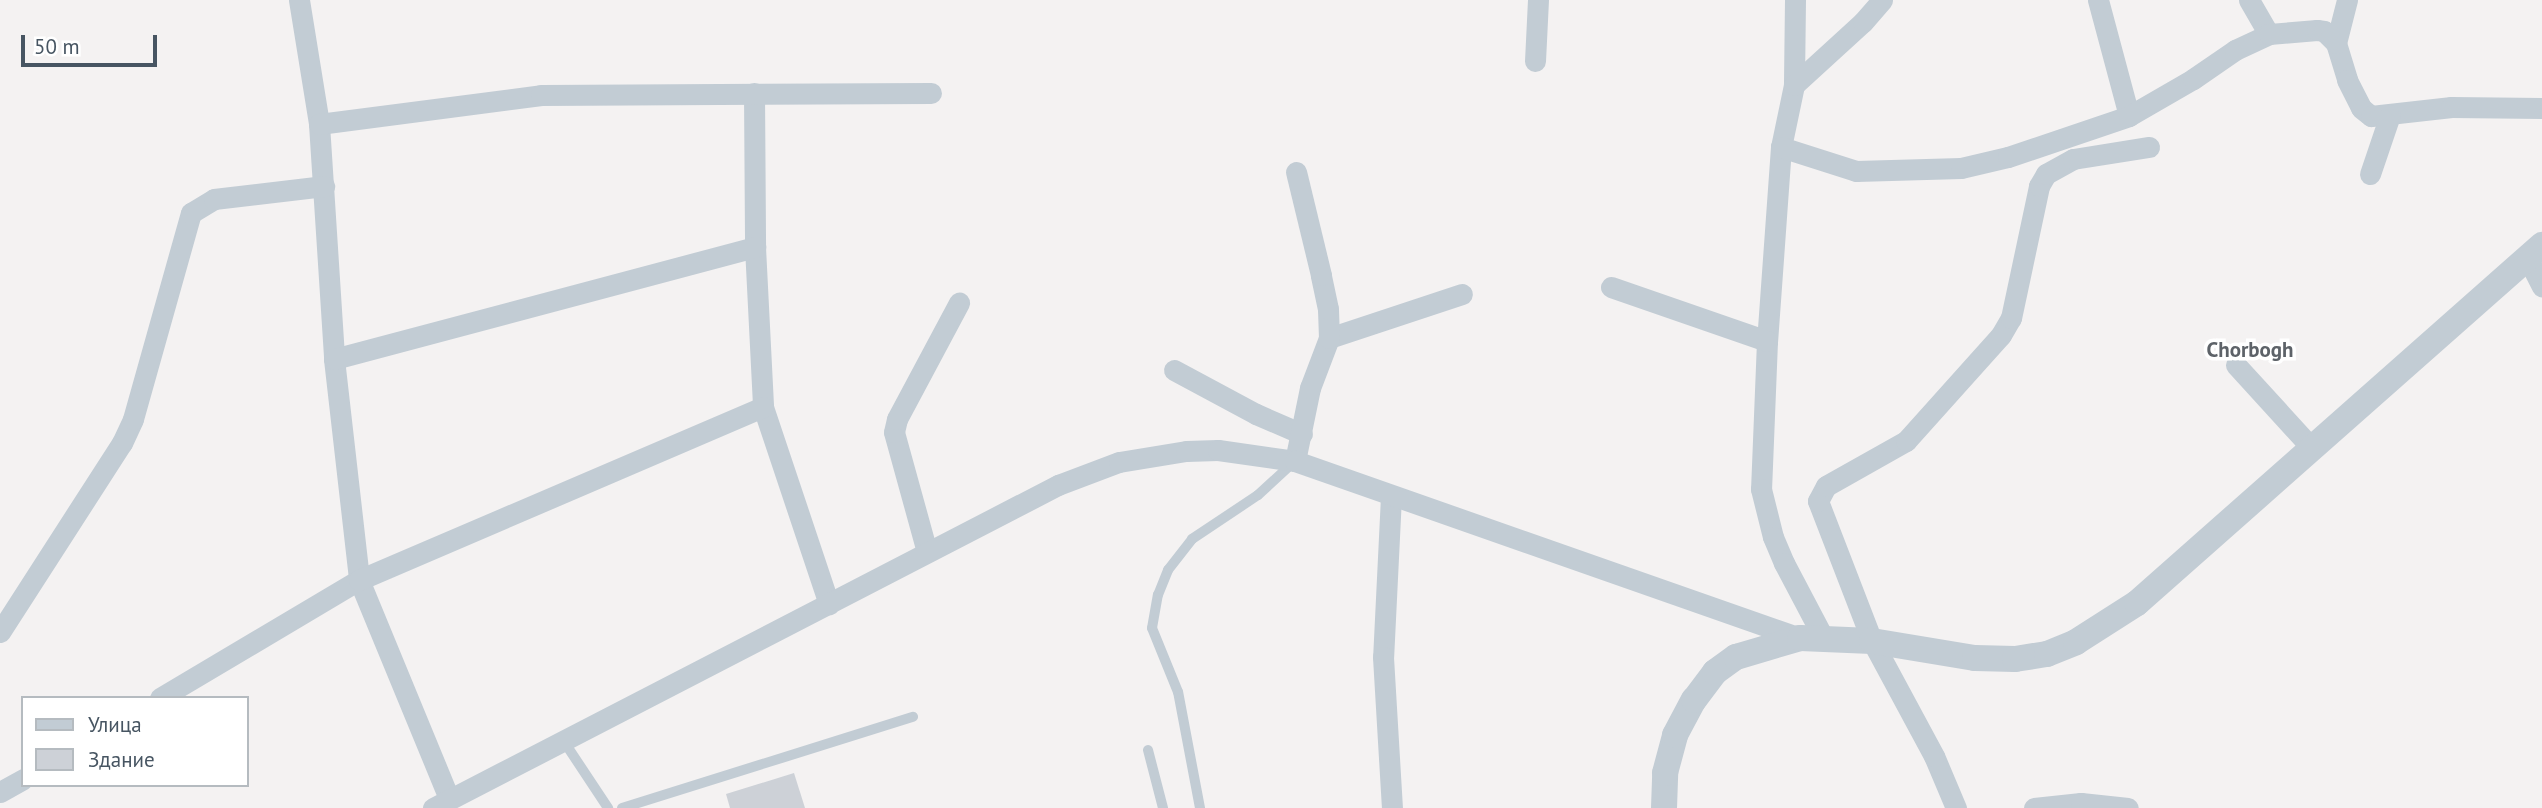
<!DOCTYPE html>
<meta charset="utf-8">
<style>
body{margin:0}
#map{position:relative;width:2542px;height:808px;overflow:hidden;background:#f4f2f2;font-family:"PT Sans",sans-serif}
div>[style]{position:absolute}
.building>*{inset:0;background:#cdd1d7}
.service>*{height:10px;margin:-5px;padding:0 5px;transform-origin:5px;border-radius:5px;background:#c2ccd4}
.minor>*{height:21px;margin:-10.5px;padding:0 10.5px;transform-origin:10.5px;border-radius:10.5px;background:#c2ccd4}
.tertiary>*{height:26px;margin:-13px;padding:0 13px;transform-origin:13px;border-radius:13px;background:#c2ccd4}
span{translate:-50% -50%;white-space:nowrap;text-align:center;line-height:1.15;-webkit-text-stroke:7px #fff;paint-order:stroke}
.quarter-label{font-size:21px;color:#5d6268;font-weight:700}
.legend{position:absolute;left:21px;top:696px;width:228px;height:91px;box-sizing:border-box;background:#fff;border:2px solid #b5bbc0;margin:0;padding:9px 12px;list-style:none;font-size:21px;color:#475562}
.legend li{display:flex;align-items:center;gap:14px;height:35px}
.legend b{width:35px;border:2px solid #b5bbc0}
.scale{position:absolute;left:21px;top:35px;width:136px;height:32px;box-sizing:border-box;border:4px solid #475562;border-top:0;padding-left:9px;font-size:21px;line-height:24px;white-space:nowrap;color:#475562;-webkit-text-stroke:5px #fff;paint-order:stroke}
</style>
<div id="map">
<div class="building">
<i style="clip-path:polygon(794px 773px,805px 808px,730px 808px,726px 794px)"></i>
</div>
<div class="service">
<i style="left:563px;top:740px;width:82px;rotate:56.5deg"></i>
<i style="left:1148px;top:750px;width:60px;rotate:75.5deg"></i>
<i style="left:622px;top:808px;width:305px;rotate:-17.4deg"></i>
<i style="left:1200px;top:808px;width:118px;rotate:-100.7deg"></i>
<i style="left:1178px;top:692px;width:69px;rotate:-112.1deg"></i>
<i style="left:1152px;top:628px;width:34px;rotate:-80deg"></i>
<i style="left:1158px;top:595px;width:27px;rotate:-68deg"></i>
<i style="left:1168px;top:570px;width:39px;rotate:-52deg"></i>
<i style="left:1192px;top:539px;width:79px;rotate:-33.7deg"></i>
<i style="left:1258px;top:495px;width:50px;rotate:-42.6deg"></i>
</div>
<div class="minor">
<i style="left:299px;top:0;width:126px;rotate:80.8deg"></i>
<i style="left:319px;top:124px;width:235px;rotate:86.3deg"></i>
<i style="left:334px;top:359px;width:222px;rotate:83.5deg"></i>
<i style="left:359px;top:580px;width:236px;rotate:67.6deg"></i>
<i style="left:1795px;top:0;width:85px;rotate:90.7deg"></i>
<i style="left:1794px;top:85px;width:63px;rotate:101.8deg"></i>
<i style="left:1781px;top:147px;width:195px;rotate:94.1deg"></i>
<i style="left:1767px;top:341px;width:148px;rotate:92.3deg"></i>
<i style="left:1761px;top:489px;width:49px;rotate:76deg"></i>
<i style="left:1773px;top:537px;width:28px;rotate:67deg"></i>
<i style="left:1784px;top:563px;width:86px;rotate:62.2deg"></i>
<i style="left:2098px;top:0;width:120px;rotate:75deg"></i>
<i style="left:2249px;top:0;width:39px;rotate:60deg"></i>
<i style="left:2347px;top:0;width:44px;rotate:104.3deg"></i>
<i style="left:2336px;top:43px;width:39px;rotate:73deg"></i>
<i style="left:2347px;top:80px;width:31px;rotate:63deg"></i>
<i style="left:2361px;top:108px;width:13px;rotate:39deg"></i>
<i style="left:2371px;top:116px;width:81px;rotate:-6.4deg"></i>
<i style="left:2451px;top:107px;width:91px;rotate:0.6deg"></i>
<i style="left:1535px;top:61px;width:61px;rotate:-87.2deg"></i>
<i style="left:1794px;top:85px;width:93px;rotate:-42.4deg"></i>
<i style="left:1863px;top:22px;width:29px;rotate:-49deg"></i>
<i style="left:754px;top:93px;width:154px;rotate:89.6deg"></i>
<i style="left:755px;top:247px;width:160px;rotate:87.1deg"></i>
<i style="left:763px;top:407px;width:208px;rotate:71.5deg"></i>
<i style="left:319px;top:124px;width:224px;rotate:-7.4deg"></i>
<i style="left:541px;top:95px;width:390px;rotate:-0.3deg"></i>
<i style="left:1781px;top:147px;width:79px;rotate:17.7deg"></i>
<i style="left:1856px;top:171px;width:105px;rotate:-1.6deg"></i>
<i style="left:1961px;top:168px;width:48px;rotate:-13.2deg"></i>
<i style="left:2008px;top:157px;width:128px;rotate:-18.7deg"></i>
<i style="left:2129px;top:116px;width:74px;rotate:-30deg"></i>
<i style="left:2193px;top:79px;width:51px;rotate:-34.6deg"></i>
<i style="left:2235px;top:50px;width:38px;rotate:-25deg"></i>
<i style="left:2269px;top:34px;width:48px;rotate:-4.8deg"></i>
<i style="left:2317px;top:30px;width:7px;rotate:8deg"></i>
<i style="left:2324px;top:31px;width:17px;rotate:45deg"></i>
<i style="left:2370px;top:174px;width:62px;rotate:-71.3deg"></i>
<i style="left:2527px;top:257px;width:33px;rotate:63deg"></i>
<i style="left:1611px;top:287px;width:165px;rotate:19.1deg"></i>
<i style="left:1329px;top:338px;width:140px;rotate:-18.3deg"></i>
<i style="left:334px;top:359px;width:436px;rotate:-14.9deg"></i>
<i style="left:2236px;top:365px;width:111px;rotate:47.6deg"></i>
<i style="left:1174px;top:370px;width:93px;rotate:28.2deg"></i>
<i style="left:1256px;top:414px;width:50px;rotate:23.5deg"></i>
<i style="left:1295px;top:461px;width:75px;rotate:-78.4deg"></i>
<i style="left:1310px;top:388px;width:53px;rotate:-69.2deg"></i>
<i style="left:1329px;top:338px;width:29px;rotate:-92deg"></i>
<i style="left:1328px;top:309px;width:35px;rotate:-102deg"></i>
<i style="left:1321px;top:275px;width:106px;rotate:-103.6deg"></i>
<i style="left:1391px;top:496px;width:161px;rotate:92.8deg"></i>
<i style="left:1383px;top:657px;width:151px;rotate:86.6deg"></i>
<i style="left:927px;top:552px;width:124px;rotate:-105.4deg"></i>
<i style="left:894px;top:432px;width:13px;rotate:-77deg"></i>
<i style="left:897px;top:419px;width:132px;rotate:-61.9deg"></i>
<i style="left:0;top:632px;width:225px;rotate:-57.2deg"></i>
<i style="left:122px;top:443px;width:26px;rotate:-65deg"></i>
<i style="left:133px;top:419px;width:214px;rotate:-74.3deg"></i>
<i style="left:191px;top:213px;width:27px;rotate:-31deg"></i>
<i style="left:214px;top:199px;width:111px;rotate:-6.7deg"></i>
<i style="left:160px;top:698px;width:231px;rotate:-30.7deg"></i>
<i style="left:359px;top:580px;width:439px;rotate:-23.2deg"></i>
<i style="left:0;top:792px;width:26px;rotate:-29deg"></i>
<i style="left:433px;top:808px;width:704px;rotate:-27.33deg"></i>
<i style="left:1058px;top:485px;width:65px;rotate:-20.7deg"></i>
<i style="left:1119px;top:462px;width:68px;rotate:-9.3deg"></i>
<i style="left:1186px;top:451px;width:32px;rotate:-2deg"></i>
<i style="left:1218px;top:450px;width:78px;rotate:8.1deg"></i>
<i style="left:1295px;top:461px;width:535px;rotate:19.32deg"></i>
<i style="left:1956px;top:808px;width:56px;rotate:-112.9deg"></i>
<i style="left:1934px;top:756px;width:131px;rotate:-118.3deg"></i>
<i style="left:1872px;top:641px;width:150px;rotate:-111.1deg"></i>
<i style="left:1818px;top:501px;width:17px;rotate:-62deg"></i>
<i style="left:1826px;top:486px;width:92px;rotate:-29.4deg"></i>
<i style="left:1906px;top:441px;width:142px;rotate:-48.1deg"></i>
<i style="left:2001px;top:335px;width:20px;rotate:-60deg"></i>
<i style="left:2011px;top:318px;width:135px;rotate:-78deg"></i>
<i style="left:2039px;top:186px;width:14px;rotate:-60deg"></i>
<i style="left:2046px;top:174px;width:31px;rotate:-29deg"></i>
<i style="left:2073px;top:159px;width:77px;rotate:-9deg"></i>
<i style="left:2034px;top:808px;width:47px;rotate:-6.1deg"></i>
<i style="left:2081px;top:803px;width:47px;rotate:6.1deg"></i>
</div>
<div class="tertiary">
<i style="left:1664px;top:808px;width:35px;rotate:-88deg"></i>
<i style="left:1665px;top:773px;width:39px;rotate:-75deg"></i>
<i style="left:1675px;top:735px;width:40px;rotate:-62deg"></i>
<i style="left:1694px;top:700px;width:35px;rotate:-53deg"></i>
<i style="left:1715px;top:672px;width:26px;rotate:-36deg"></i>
<i style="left:1736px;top:657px;width:67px;rotate:-16.5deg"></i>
<i style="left:1800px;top:638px;width:72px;rotate:2.4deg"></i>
<i style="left:1872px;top:641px;width:104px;rotate:9.4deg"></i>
<i style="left:1975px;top:658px;width:40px;rotate:1.4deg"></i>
<i style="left:2015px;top:659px;width:32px;rotate:-9deg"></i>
<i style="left:2047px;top:654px;width:31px;rotate:-22deg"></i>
<i style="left:2076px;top:642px;width:72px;rotate:-32.6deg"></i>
<i style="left:2137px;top:603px;width:541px;rotate:-41.48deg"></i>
</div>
<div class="quarter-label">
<span style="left:2250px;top:350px">Chorbogh</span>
</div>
<ul class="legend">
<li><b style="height:9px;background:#c2ccd4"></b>Улица</li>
<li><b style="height:19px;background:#cdd1d7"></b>Здание</li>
</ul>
<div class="scale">50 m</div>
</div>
